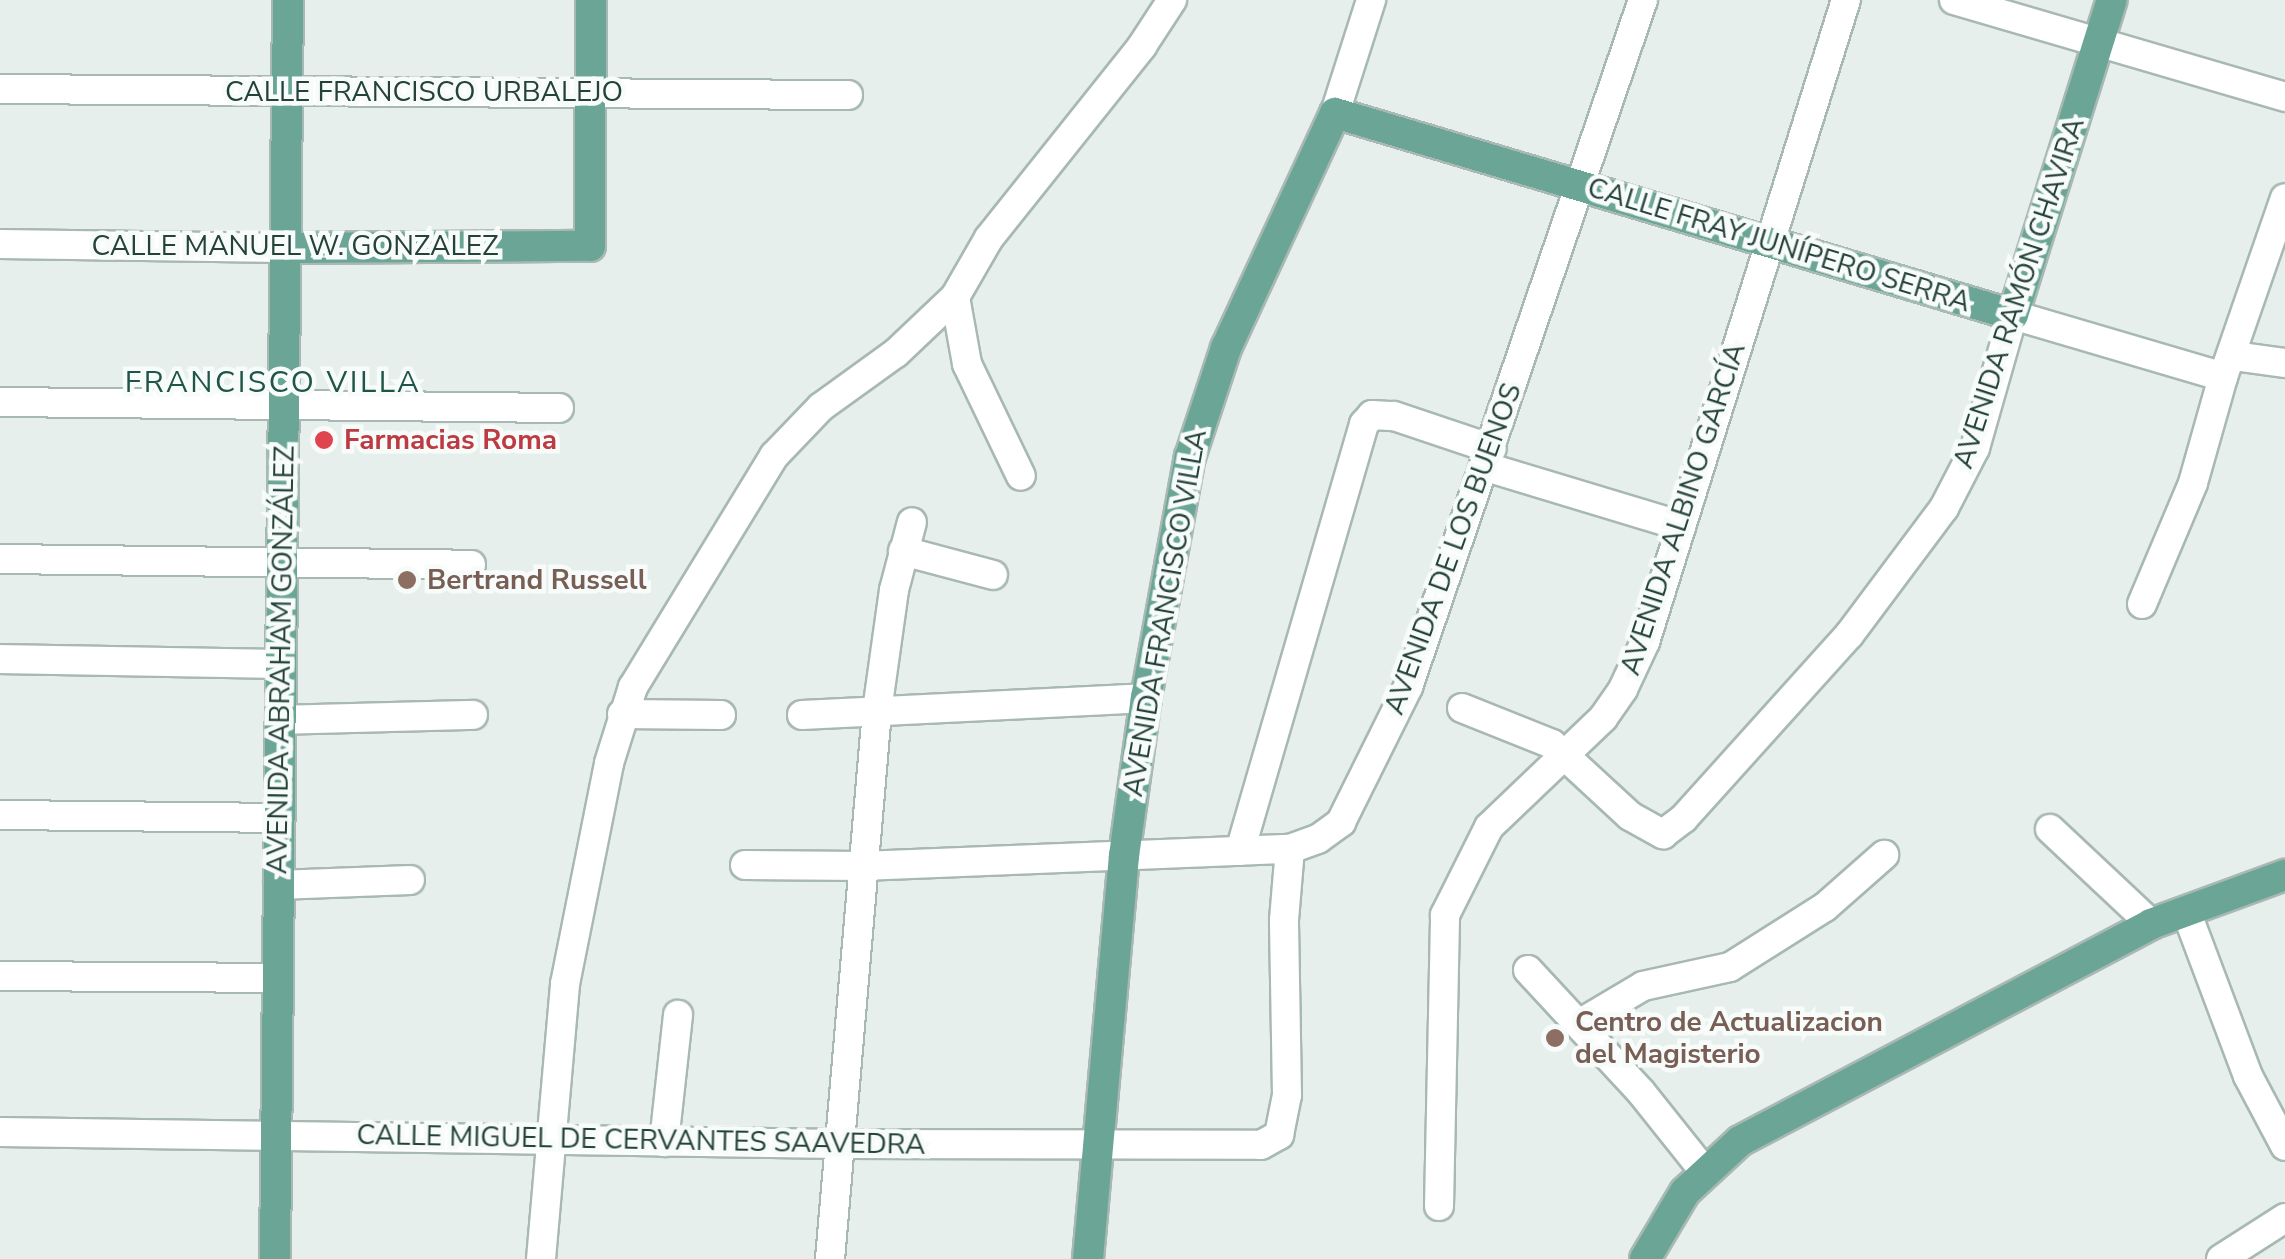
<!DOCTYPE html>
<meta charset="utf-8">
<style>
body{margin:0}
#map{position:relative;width:2285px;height:1259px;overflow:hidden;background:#e6efeb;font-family:"Nunito Sans",sans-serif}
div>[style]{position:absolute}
.roads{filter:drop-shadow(2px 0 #a8b8b2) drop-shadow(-2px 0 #a8b8b2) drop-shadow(0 2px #a8b8b2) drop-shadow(0 -2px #a8b8b2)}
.minor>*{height:28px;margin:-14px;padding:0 14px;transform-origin:14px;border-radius:14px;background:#fff}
.major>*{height:30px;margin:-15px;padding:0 15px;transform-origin:15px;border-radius:15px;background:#6aa596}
.dots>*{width:28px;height:28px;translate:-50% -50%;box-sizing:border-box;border:5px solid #f7fbf9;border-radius:50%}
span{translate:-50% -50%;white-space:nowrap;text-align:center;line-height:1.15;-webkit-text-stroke:9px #f7fbf9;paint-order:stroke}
.street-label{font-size:28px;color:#24423a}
.health-label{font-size:28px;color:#be3a42;font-weight:700}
.left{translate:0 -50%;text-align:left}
.education-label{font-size:28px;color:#785e54;font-weight:700}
.neighbourhood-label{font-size:30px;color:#1f5548;letter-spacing:2.5px}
</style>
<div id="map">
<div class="roads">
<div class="minor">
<i style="left:1954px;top:0;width:345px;rotate:16.3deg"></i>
<i style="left:0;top:89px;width:848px;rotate:0.41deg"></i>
<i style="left:1335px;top:113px;width:119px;rotate:-72.3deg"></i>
<i style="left:0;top:244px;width:285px;rotate:0.8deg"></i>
<i style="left:955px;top:297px;width:68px;rotate:79.8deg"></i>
<i style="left:967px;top:364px;width:124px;rotate:64.3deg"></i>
<i style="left:2234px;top:356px;width:51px;rotate:7.8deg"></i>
<i style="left:0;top:402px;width:559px;rotate:0.61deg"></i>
<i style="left:1486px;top:467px;width:204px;rotate:16.8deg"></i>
<i style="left:903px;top:551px;width:93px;rotate:14.9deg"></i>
<i style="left:0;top:559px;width:471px;rotate:0.7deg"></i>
<i style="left:2142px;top:604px;width:131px;rotate:-67.1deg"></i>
<i style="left:2193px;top:483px;width:110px;rotate:-74.2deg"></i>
<i style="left:2223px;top:377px;width:189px;rotate:-70.9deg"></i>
<i style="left:0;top:659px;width:281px;rotate:1deg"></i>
<i style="left:1462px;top:708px;width:97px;rotate:21.8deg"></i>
<i style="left:1552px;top:744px;width:106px;rotate:42.7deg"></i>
<i style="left:1630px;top:816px;width:38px;rotate:29deg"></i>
<i style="left:1663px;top:834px;width:26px;rotate:-37deg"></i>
<i style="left:1684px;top:818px;width:246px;rotate:-48deg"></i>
<i style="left:1849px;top:635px;width:159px;rotate:-53.2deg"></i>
<i style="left:1944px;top:508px;width:68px;rotate:-62.7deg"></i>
<i style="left:1975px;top:448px;width:138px;rotate:-74.1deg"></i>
<i style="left:2013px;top:315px;width:219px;rotate:16.4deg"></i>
<i style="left:622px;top:714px;width:99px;rotate:0.6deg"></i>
<i style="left:802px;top:715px;width:344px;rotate:-2.8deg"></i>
<i style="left:280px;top:720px;width:193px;rotate:-1.5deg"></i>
<i style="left:0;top:815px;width:280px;rotate:0.6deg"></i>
<i style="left:2050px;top:829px;width:139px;rotate:43.2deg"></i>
<i style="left:1240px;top:851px;width:445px;rotate:-73.8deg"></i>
<i style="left:1364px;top:424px;width:12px;rotate:-48deg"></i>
<i style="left:1372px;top:415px;width:22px;rotate:3deg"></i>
<i style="left:1394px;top:416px;width:103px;rotate:18.6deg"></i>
<i style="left:745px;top:865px;width:117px;rotate:0.5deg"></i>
<i style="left:862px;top:866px;width:428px;rotate:-2.3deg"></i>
<i style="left:1290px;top:849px;width:30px;rotate:-20deg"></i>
<i style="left:1318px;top:839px;width:29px;rotate:-36deg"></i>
<i style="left:1341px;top:822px;width:151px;rotate:-63.6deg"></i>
<i style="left:1408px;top:687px;width:726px;rotate:-71.12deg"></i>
<i style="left:278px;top:885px;width:132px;rotate:-2.2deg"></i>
<i style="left:2186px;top:911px;width:176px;rotate:69.4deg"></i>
<i style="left:2248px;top:1076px;width:79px;rotate:62.1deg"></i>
<i style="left:1528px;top:970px;width:166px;rotate:47.2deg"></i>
<i style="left:1641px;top:1092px;width:101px;rotate:51.4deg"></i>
<i style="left:0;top:976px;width:278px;rotate:0.4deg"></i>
<i style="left:1579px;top:1024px;width:74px;rotate:-30.7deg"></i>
<i style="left:1643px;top:986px;width:89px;rotate:-12.3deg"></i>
<i style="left:1730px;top:967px;width:112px;rotate:-32.3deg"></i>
<i style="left:1825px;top:907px;width:79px;rotate:-41.4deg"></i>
<i style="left:0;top:1132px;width:840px;rotate:0.82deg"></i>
<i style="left:840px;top:1144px;width:421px;rotate:0.1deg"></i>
<i style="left:1261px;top:1145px;width:21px;rotate:-29deg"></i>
<i style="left:1279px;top:1135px;width:41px;rotate:-78.7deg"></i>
<i style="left:1287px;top:1095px;width:175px;rotate:-91deg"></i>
<i style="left:1284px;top:920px;width:71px;rotate:-85.2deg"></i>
<i style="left:664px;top:1142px;width:128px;rotate:-83.7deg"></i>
<i style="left:1439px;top:1206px;width:291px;rotate:-88.8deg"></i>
<i style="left:1445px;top:915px;width:98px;rotate:-63.4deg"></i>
<i style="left:1489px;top:827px;width:158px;rotate:-43.7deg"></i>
<i style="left:1603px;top:718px;width:35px;rotate:-55deg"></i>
<i style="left:1623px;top:689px;width:52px;rotate:-64.9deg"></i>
<i style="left:1645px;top:642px;width:673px;rotate:-72.62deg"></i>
<i style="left:541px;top:1259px;width:276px;rotate:-85deg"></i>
<i style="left:565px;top:984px;width:225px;rotate:-78.7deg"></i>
<i style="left:609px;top:763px;width:80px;rotate:-72.5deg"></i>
<i style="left:633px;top:687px;width:271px;rotate:-58.6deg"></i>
<i style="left:774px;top:456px;width:68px;rotate:-46.2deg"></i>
<i style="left:821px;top:407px;width:92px;rotate:-35.8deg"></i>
<i style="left:896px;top:353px;width:81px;rotate:-43.5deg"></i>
<i style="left:955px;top:297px;width:68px;rotate:-60deg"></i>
<i style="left:989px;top:238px;width:246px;rotate:-51.4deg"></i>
<i style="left:1142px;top:46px;width:55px;rotate:-56.9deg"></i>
<i style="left:830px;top:1259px;width:550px;rotate:-85.1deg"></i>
<i style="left:877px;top:711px;width:122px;rotate:-82deg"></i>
<i style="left:894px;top:590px;width:70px;rotate:-75.2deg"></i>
<i style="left:2221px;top:1259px;width:76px;rotate:-32.6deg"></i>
</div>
<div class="major">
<i style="left:285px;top:248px;width:305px;rotate:-0.4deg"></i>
<i style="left:590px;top:246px;width:246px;rotate:-89.8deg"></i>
<i style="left:275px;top:1259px;width:1259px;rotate:-89.41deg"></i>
<i style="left:1088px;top:1259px;width:405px;rotate:-84.9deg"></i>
<i style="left:1124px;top:856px;width:160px;rotate:-82.1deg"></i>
<i style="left:1146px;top:698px;width:245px;rotate:-79.7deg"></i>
<i style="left:1190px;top:457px;width:115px;rotate:-71.7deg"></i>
<i style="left:1226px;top:348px;width:259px;rotate:-65.1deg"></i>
<i style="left:1335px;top:113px;width:707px;rotate:16.59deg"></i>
<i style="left:2013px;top:315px;width:330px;rotate:-72.6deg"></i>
<i style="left:1645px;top:1259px;width:78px;rotate:-59.2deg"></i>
<i style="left:1685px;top:1192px;width:75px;rotate:-42.8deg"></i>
<i style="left:1740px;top:1141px;width:465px;rotate:-27.8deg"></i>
<i style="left:2151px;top:924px;width:143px;rotate:-20.1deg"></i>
</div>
</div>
<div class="dots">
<i style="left:324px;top:440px;background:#e0444e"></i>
<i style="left:407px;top:580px;background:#8d6e63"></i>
<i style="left:1555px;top:1038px;background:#8d6e63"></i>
</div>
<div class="street-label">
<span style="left:424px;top:92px">CALLE FRANCISCO URBALEJO</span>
<span style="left:1779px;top:245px;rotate:17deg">CALLE FRAY JUNÍPERO SERRA</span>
<span style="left:295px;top:246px">CALLE MANUEL W. GONZALEZ</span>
<span style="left:2019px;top:293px;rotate:-72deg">AVENIDA RAMÓN CHAVIRA</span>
<span style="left:1683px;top:509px;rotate:-72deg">AVENIDA ALBINO GARCÍA</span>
<span style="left:1453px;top:549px;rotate:-70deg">AVENIDA DE LOS BUENOS</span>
<span style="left:1165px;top:613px;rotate:-80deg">AVENIDA FRANCISCO VILLA</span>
<span style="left:281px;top:660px;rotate:-89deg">AVENIDA ABRAHAM GONZÁLEZ</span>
<span style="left:641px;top:1140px;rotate:1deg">CALLE MIGUEL DE CERVANTES SAAVEDRA</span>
</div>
<div class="health-label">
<span class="left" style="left:344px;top:440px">Farmacias Roma</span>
</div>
<div class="education-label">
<span class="left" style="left:427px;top:580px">Bertrand Russell</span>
<span class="left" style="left:1575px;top:1038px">Centro de Actualizacion<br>del Magisterio</span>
</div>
<div class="neighbourhood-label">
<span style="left:273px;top:383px">FRANCISCO VILLA</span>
</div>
</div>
